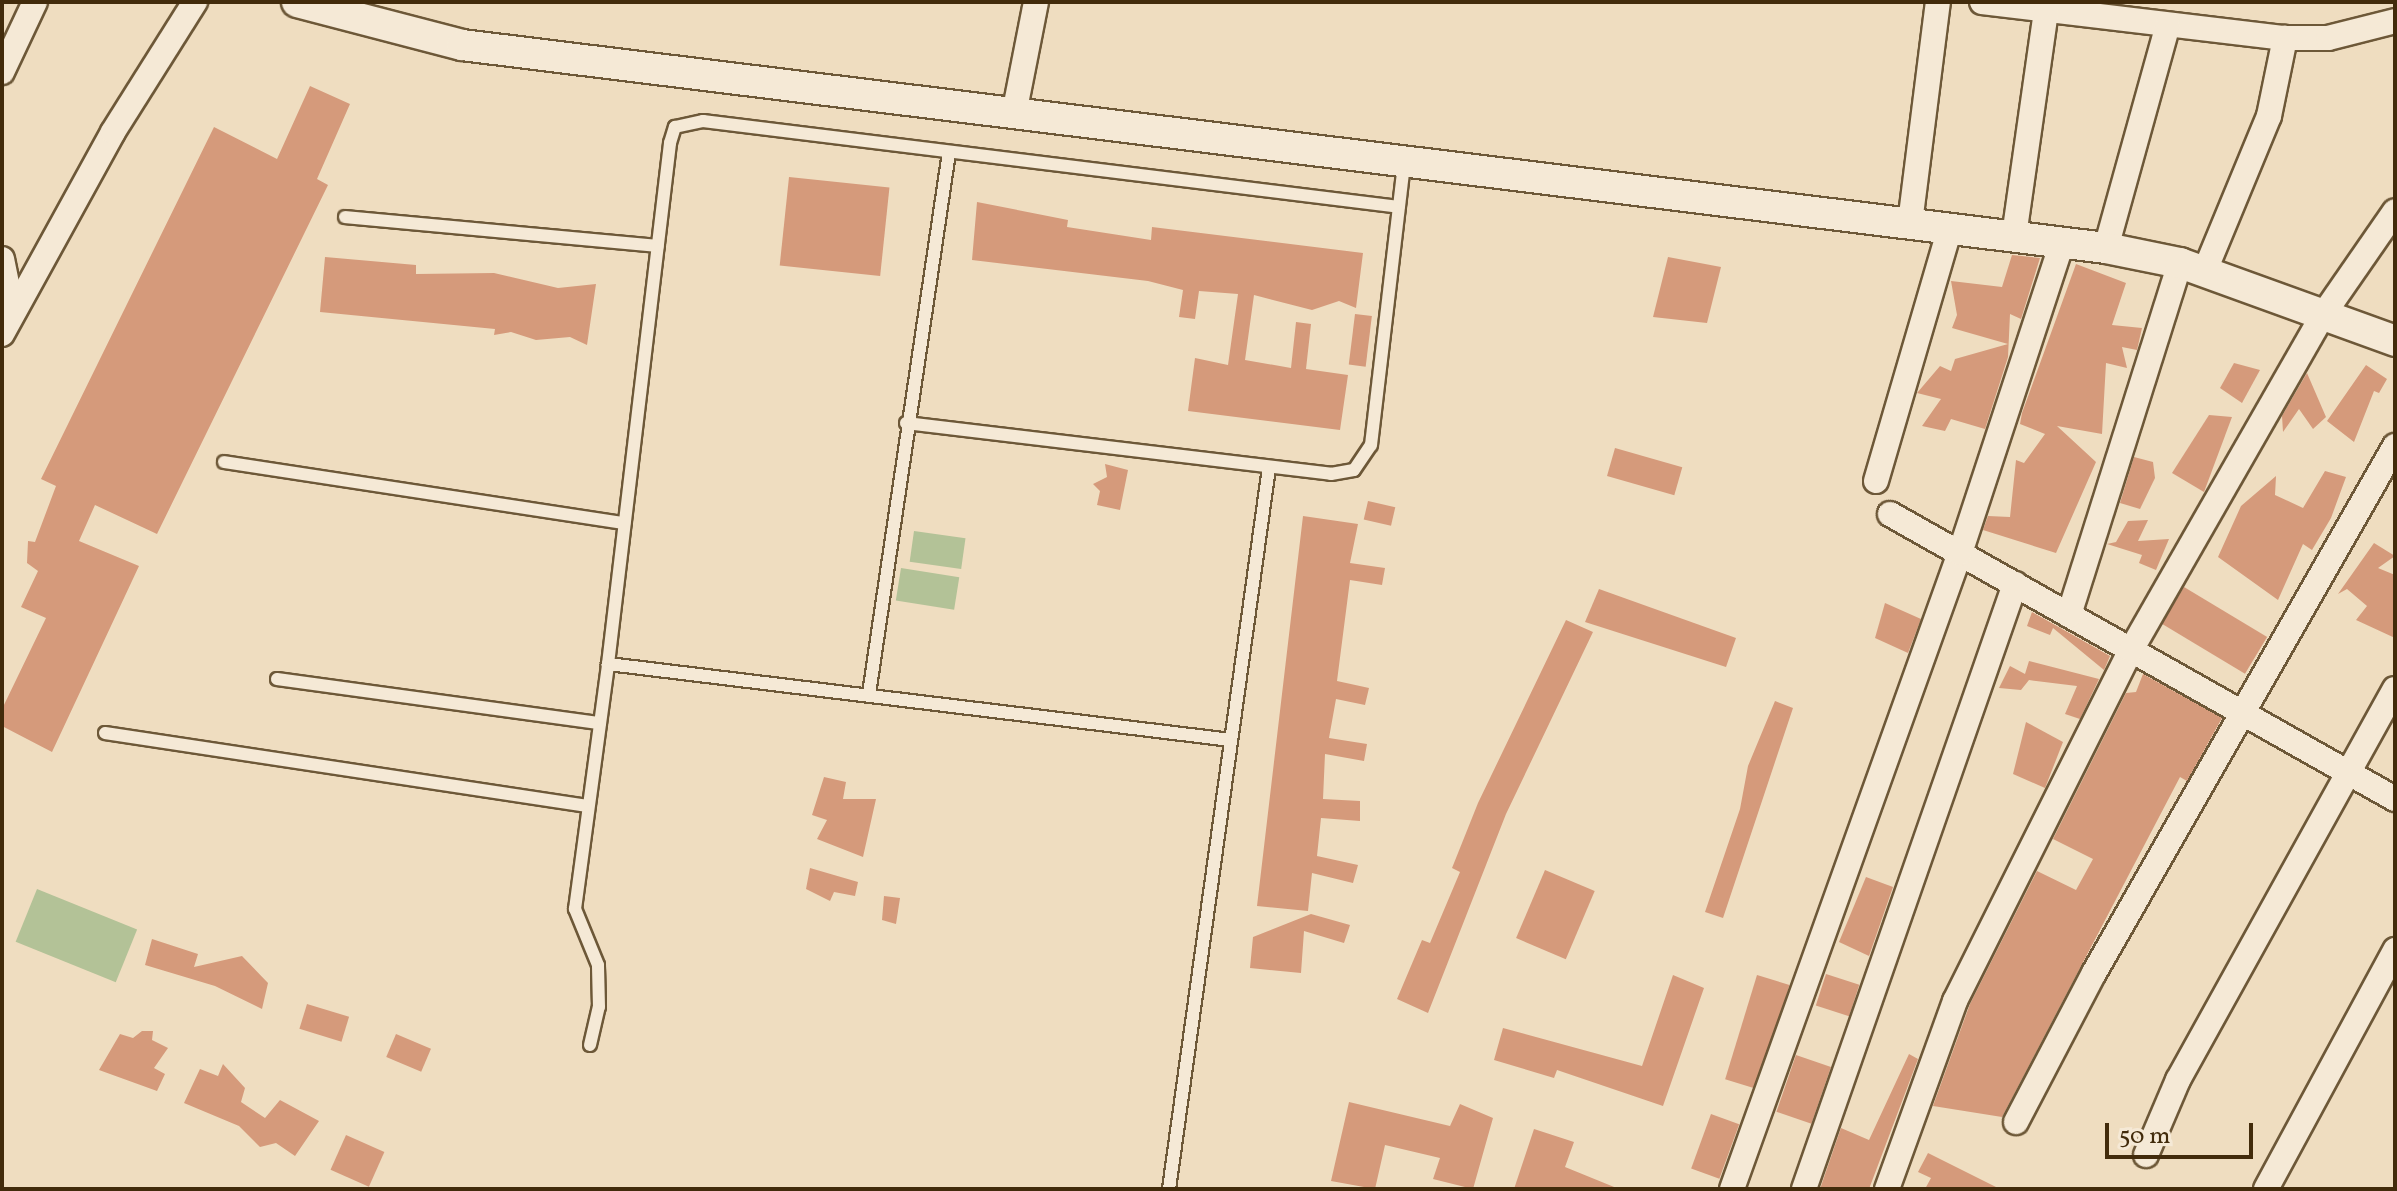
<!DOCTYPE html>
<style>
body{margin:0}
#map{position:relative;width:2397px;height:1191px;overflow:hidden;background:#efddc0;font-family:Vollkorn,serif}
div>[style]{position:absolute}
.green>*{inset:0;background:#b3c297;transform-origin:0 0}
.building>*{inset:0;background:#d59a7b;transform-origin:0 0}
.roads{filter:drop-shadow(2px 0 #6d5838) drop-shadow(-2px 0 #6d5838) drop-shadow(0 2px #6d5838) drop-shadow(0 -2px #6d5838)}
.service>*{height:12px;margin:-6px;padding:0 6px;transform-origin:6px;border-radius:6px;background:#f5e9d6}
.minor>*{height:24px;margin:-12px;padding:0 12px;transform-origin:12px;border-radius:12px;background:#f5e9d6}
.tertiary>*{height:30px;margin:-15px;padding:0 15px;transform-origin:15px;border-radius:15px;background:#f5e9d6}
span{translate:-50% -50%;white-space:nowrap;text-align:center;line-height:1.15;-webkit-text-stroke:8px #f5e9d6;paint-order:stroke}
.frame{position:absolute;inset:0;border:4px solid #422b0b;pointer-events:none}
.scale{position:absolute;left:2105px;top:1123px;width:148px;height:36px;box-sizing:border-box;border:4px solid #422b0b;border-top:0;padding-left:10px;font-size:24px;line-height:28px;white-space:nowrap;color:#422b0b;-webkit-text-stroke:6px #f5e9d6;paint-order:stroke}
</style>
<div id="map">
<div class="green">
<i style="left:914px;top:531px;width:52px;height:31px;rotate:8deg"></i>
<i style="left:901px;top:568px;width:59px;height:33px;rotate:9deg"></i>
<i style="left:37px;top:889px;width:108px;height:57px;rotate:22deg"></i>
</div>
<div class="building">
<i style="clip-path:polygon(310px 86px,350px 104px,317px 179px,328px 185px,157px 534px,95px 505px,79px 541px,139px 566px,52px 752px,2px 726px,2px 709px,46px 618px,21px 607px,38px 571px,27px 563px,28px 541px,35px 542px,56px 486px,41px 479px,214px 127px,277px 159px)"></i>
<i style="left:789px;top:177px;width:101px;height:89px;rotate:6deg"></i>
<i style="clip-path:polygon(977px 202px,1068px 220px,1067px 227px,1151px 240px,1152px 227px,1363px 253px,1356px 308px,1339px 301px,1312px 310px,1254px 295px,1245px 360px,1291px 368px,1296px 322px,1311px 324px,1306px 369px,1348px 375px,1340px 430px,1188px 411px,1195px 358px,1228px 365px,1238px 294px,1199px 291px,1195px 319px,1179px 317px,1183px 290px,1148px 281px,972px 260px)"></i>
<i style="clip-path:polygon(2012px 255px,2040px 258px,2021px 319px,2010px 314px,2008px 357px,1985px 429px,1951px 419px,1945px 431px,1922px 426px,1941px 399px,1917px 393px,1940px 366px,1951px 371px,1955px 359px,2008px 344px,1952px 328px,1957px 315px,1951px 281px,2002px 287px)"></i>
<i style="clip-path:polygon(325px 257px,416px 265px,416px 274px,494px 273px,558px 288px,596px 284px,587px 345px,570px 337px,536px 340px,511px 332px,494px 335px,495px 329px,320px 312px)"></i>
<i style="clip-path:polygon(1668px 257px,1721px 267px,1707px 323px,1653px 317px)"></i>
<i style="clip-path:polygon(2076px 264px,2126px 283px,2112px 325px,2142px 328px,2137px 350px,2122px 347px,2127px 368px,2106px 363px,2102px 434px,2057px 426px,2096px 462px,2056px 553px,1983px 530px,1988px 516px,2010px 517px,2016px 460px,2024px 463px,2045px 434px,2020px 424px,2022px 413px)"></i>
<i style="left:1355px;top:314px;width:17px;height:51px;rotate:7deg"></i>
<i style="clip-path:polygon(2234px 363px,2260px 370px,2242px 403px,2220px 388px)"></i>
<i style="clip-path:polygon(2366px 365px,2387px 379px,2379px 393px,2374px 391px,2354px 442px,2327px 421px)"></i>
<i style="clip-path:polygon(2307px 373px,2326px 417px,2313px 429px,2299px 409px,2283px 432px,2282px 416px)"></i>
<i style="clip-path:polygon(2209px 415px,2232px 417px,2204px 492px,2172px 473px)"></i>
<i style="left:1615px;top:448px;width:70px;height:29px;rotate:16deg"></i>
<i style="clip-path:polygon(2134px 457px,2153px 462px,2155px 478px,2140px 509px,2120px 503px)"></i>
<i style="clip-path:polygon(1105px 464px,1128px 470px,1120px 510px,1097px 505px,1100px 491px,1093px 484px,1107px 477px)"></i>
<i style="clip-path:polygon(2325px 471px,2346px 477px,2331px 518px,2312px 550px,2303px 544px,2278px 600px,2218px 557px,2241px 506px,2276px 476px,2275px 495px,2303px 508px)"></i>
<i style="left:1368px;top:501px;width:28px;height:19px;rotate:13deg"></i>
<i style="clip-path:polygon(1303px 516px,1358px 524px,1350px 563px,1385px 568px,1382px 585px,1350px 580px,1337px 681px,1369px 688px,1365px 705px,1336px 699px,1329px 738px,1367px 744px,1364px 761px,1325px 754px,1323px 799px,1360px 801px,1360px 821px,1321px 818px,1317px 856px,1358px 865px,1353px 883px,1312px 873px,1308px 911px,1257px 906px)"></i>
<i style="clip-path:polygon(2148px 520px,2138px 541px,2169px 539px,2156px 570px,2139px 563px,2142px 555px,2107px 544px,2116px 542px,2128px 521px)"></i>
<i style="clip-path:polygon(2374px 543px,2395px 556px,2378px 568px,2395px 575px,2395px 638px,2356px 620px,2367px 606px,2347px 589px,2338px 594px)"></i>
<i style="left:2184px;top:587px;width:97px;height:43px;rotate:31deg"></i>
<i style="clip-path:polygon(1599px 589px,1736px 638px,1726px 667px,1585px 622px)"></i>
<i style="clip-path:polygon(1885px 603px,1921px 619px,1908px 653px,1875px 638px)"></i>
<i style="clip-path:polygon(2032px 612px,2110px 656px,2104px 670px,2053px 628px,2050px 635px,2027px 626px)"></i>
<i style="clip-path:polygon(1566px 620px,1593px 632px,1506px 814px,1428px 1013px,1397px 999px,1422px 940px,1430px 943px,1460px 872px,1452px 868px,1478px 803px)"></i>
<i style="clip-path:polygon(2029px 661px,2099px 679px,2080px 719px,2065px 714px,2077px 686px,2029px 680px,2021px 690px,1999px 688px,2010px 666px,2025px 674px)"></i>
<i style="clip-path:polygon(2143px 674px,2222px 718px,2187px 781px,2180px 777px,2002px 1117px,1933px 1106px,1970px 1004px,2037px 871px,2076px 890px,2093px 859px,2053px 839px,2126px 693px,2136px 692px)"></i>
<i style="clip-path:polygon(1775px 701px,1793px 708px,1723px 918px,1705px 912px,1740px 809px,1748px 766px)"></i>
<i style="clip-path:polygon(2026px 722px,2063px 742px,2045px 788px,2013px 774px)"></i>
<i style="clip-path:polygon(824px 777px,846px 782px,843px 799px,876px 799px,863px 857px,817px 839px,827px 820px,812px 815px)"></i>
<i style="clip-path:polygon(810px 868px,858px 882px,855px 896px,834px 892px,830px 901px,806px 889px)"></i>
<i style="left:1545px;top:870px;width:54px;height:74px;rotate:23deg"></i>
<i style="clip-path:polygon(1866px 877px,1893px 887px,1869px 956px,1839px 942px)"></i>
<i style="clip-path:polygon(884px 896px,900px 898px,896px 924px,882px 920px)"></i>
<i style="clip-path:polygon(1311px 914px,1350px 925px,1344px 943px,1304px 931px,1301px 973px,1250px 968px,1253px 937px)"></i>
<i style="clip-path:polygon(152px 939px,198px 954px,194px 967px,242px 956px,268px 983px,262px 1009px,215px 986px,145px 965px)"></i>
<i style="left:1826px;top:974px;width:35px;height:33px;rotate:18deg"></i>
<i style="clip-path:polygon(1673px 975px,1704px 988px,1663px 1106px,1557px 1070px,1554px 1078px,1494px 1060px,1503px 1028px,1642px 1066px)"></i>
<i style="left:1757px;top:975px;width:34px;height:109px;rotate:17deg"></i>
<i style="left:307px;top:1004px;width:44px;height:26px;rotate:17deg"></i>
<i style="clip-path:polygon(142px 1031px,153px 1031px,152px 1040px,168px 1048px,154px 1068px,165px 1074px,157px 1091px,99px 1070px,120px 1034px,133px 1038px)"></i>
<i style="left:396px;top:1034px;width:38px;height:25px;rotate:23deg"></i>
<i style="clip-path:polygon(1909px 1054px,1918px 1059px,1869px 1189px,1820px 1189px,1841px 1128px,1869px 1140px)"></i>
<i style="left:1796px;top:1055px;width:37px;height:60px;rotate:19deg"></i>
<i style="clip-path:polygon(223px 1064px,245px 1088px,241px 1102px,265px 1118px,280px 1100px,319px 1121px,295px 1156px,276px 1143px,260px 1147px,239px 1126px,184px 1103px,200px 1069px,218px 1076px)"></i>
<i style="clip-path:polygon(1349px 1102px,1450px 1126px,1460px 1104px,1493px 1118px,1473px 1189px,1433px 1179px,1440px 1158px,1385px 1145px,1375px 1189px,1331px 1181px)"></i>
<i style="left:1711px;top:1114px;width:30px;height:58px;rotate:20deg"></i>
<i style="clip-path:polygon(1534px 1129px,1574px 1142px,1565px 1167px,1619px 1189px,1514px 1189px)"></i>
<i style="left:346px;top:1135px;width:42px;height:38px;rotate:24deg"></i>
<i style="clip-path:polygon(1928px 1153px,2000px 1189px,1925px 1189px,1931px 1178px,1918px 1172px)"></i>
</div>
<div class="roads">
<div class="service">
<i style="left:345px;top:217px;width:314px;rotate:5.3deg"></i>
<i style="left:906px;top:423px;width:428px;rotate:6.8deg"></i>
<i style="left:1331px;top:474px;width:23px;rotate:-10deg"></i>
<i style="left:1354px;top:470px;width:30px;rotate:-56deg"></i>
<i style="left:1371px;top:445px;width:284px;rotate:-83.3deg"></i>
<i style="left:224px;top:462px;width:405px;rotate:8.7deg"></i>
<i style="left:277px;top:679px;width:326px;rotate:7.8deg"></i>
<i style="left:869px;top:694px;width:548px;rotate:-81.6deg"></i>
<i style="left:105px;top:733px;width:488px;rotate:8.6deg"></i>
<i style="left:1231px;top:740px;width:628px;rotate:-173.04deg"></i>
<i style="left:608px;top:664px;width:525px;rotate:-83.21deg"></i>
<i style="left:670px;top:143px;width:17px;rotate:-73deg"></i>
<i style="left:675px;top:127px;width:29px;rotate:-12deg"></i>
<i style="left:703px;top:121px;width:701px;rotate:7.04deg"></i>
<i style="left:590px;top:1045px;width:39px;rotate:-77deg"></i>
<i style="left:599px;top:1007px;width:42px;rotate:-91.4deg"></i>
<i style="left:598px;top:965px;width:61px;rotate:-112.3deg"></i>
<i style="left:575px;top:909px;width:247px;rotate:-82.3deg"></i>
<i style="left:1169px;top:1189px;width:729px;rotate:-82.11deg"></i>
</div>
<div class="minor">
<i style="left:1982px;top:2px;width:305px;rotate:6.8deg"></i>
<i style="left:2285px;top:38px;width:43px"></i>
<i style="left:2328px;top:38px;width:69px;rotate:-14.2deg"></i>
<i style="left:2px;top:72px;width:77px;rotate:-64.8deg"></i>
<i style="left:1015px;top:109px;width:109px;rotate:-78.9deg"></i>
<i style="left:1910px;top:223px;width:223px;rotate:-82.8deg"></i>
<i style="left:2014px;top:236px;width:227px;rotate:-81.9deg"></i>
<i style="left:2106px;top:248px;width:231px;rotate:-74.5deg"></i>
<i style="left:2px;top:259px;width:50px;rotate:78.5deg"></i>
<i style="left:2204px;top:273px;width:170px;rotate:-67.5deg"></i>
<i style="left:2269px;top:116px;width:80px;rotate:-78.4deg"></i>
<i style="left:2px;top:334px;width:230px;rotate:-61.2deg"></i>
<i style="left:113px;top:132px;width:154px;rotate:-57.8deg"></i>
<i style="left:1876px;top:481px;width:264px;rotate:-73.7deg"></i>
<i style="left:1890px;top:514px;width:580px;rotate:29.44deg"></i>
<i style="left:2069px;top:615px;width:369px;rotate:-72.5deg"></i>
<i style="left:2016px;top:1122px;width:168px;rotate:-62.4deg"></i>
<i style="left:2094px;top:973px;width:607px;rotate:-60.27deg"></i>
<i style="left:2146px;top:1155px;width:82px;rotate:-66.9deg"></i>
<i style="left:2178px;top:1080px;width:447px;rotate:-61deg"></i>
<i style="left:1732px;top:1189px;width:676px;rotate:-70.28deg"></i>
<i style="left:1960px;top:553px;width:327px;rotate:-71.8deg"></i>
<i style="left:1804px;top:1189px;width:641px;rotate:-70.77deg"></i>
<i style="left:1887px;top:1189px;width:200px;rotate:-70.1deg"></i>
<i style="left:1955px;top:1001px;width:393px;rotate:-63.4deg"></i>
<i style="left:2131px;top:650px;width:386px;rotate:-60.2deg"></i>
<i style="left:2323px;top:315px;width:126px;rotate:-55.3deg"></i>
<i style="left:2266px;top:1189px;width:272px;rotate:-61.6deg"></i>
</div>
<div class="tertiary">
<i style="left:297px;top:2px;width:171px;rotate:14.6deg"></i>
<i style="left:462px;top:45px;width:1656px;rotate:7.04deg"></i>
<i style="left:2106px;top:248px;width:76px;rotate:11.5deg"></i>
<i style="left:2180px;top:263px;width:229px;rotate:19.9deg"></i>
</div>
</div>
<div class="frame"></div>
<div class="scale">50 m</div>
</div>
